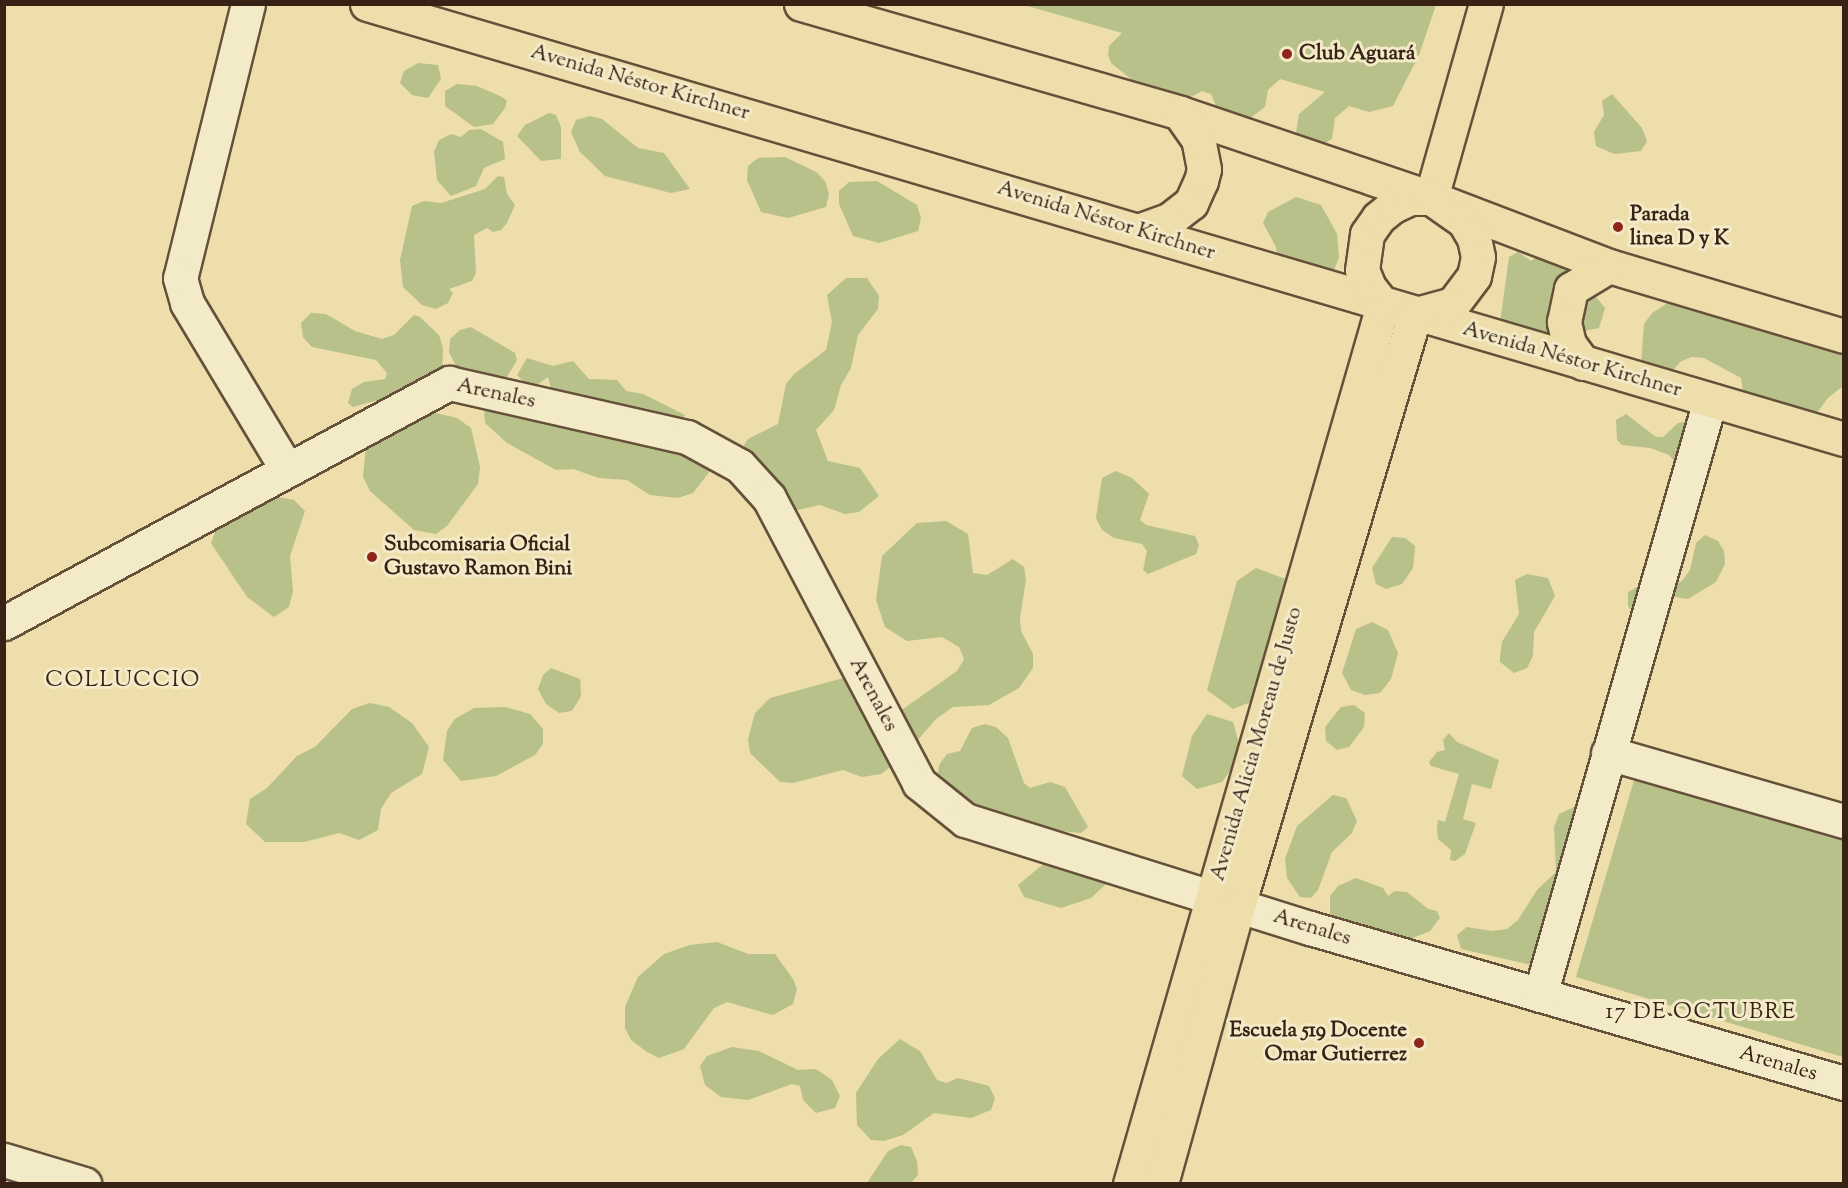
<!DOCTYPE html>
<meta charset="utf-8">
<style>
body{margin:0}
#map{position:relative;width:1848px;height:1188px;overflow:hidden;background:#eddeab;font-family:"Sorts Mill Goudy",serif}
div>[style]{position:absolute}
.green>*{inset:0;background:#b7c189}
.roads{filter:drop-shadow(2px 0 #65513a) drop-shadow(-2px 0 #65513a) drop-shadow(0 2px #65513a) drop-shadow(0 -2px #65513a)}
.minor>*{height:33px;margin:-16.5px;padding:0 16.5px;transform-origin:16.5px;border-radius:16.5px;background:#f3eac8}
.major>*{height:33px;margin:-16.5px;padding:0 16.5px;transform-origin:16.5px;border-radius:16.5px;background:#eddeab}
.dots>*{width:16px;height:16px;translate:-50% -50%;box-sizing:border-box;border:3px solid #f3eac8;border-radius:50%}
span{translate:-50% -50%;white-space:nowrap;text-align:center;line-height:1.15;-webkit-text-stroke:6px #f3eac8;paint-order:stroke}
.poi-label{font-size:21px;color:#382215;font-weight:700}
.left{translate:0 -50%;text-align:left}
.right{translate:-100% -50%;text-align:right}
.street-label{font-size:21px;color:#382215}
.neighbourhood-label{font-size:22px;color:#382215;letter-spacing:1.5px}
.frame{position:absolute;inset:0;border:6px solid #382215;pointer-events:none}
</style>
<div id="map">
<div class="green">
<i style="clip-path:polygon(1024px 5px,1436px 5px,1419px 55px,1393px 106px,1369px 112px,1349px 106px,1335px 118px,1332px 139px,1315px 149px,1295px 139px,1299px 114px,1325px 92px,1280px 79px,1268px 90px,1265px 107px,1249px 119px,1229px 118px,1217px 108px,1211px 94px,1202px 91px,1184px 101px,1147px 92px,1111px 63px,1108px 55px,1109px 46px,1122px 33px)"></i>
<i style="clip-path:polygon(418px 63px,438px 65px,441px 79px,428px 98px,412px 95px,400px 83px,404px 71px)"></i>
<i style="clip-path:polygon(457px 84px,477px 86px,502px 97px,507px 101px,505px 108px,493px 124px,474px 127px,445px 106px,445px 91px)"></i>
<i style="clip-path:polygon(1612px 94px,1642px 128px,1647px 141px,1641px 151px,1614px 154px,1596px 146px,1594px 132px,1604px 115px,1602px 101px)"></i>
<i style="clip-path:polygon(549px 113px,556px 115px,561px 127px,561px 159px,541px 161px,517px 136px,525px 125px)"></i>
<i style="clip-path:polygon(590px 116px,602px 119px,638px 148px,664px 153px,690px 189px,671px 193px,605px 176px,580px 152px,571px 132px,576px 120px)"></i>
<i style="clip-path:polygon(481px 129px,503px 142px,505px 159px,484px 168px,476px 186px,451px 196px,437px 180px,434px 152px,439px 140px,451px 134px,461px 137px,469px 130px)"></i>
<i style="clip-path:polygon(785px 157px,816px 172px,825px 181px,829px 194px,826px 207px,788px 218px,761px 212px,747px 180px,748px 166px,758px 158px)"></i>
<i style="clip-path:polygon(498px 176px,504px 177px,507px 194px,515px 205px,507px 223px,501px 230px,493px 232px,487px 228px,474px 235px,476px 273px,472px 281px,449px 289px,453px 293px,448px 303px,436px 309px,422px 305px,403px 287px,400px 260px,412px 206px,424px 201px,441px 203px,485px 189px)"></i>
<i style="clip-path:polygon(877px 181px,917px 205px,921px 218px,918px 231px,879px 243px,853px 236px,839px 204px,839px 191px,849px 182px)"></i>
<i style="clip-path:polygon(1296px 197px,1321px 205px,1337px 234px,1339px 257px,1332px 276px,1281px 280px,1276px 247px,1263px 223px,1268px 212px)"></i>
<i style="clip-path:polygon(1562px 238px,1588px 296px,1597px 298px,1605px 308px,1599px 328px,1584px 331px,1575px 327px,1518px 363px,1502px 349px,1499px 330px,1509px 257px,1518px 252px,1531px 261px)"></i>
<i style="clip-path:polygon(846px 278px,867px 278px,879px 296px,878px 309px,858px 335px,851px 368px,841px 385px,834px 410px,816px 430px,828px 461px,860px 468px,879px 496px,859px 512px,845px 514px,820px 505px,793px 511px,745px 452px,744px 445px,748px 439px,778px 424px,786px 384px,794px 374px,826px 350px,832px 322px,827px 295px)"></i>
<i style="clip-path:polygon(1686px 291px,1790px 339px,1843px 350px,1843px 386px,1828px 398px,1812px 419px,1745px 405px,1741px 378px,1704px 358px,1691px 357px,1680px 362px,1671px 373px,1641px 364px,1644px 324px,1652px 313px)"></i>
<i style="clip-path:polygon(311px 313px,326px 314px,355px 331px,382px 339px,394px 335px,414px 315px,420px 317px,439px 335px,443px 348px,442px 382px,353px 407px,348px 403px,352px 389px,364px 382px,385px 379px,387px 373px,376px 360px,312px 347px,303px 337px,301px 323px)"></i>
<i style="clip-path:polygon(471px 327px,515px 353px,517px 360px,505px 380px,465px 375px,457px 368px,449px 352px,450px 339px,460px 330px)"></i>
<i style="clip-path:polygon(527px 358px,553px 366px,573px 361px,589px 379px,617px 380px,626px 391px,643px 394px,685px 415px,681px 420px,552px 392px,548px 377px,531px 389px,517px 375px)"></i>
<i style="clip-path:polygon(495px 401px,706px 428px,715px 434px,710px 471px,693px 493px,678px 498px,650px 495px,627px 480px,599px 478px,573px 469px,556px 470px,507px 443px,485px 423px,484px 409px)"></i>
<i style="clip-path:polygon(398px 404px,457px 418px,471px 428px,480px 467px,478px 484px,447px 526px,436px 534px,414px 530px,370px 491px,363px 477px,366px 447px,377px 414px)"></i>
<i style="clip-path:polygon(1626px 414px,1656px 437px,1663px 437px,1678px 423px,1692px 421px,1697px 509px,1689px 526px,1661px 517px,1665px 491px,1683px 471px,1669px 455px,1650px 448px,1622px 445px,1617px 440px,1616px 420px)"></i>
<i style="clip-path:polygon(1116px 471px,1132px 478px,1149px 494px,1140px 520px,1146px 525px,1195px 536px,1199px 545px,1196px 554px,1148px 574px,1143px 570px,1147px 551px,1142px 544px,1114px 538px,1102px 530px,1096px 518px,1102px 478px)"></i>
<i style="clip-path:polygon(262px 494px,294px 500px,305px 511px,290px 556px,293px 591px,289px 607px,274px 617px,247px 597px,211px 543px,218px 525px)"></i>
<i style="clip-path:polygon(946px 521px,968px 534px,973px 573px,987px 575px,1013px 559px,1024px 567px,1026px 580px,1020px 618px,1021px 631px,1033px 654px,1033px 668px,1019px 688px,989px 705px,953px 707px,936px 719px,902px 758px,881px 774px,862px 777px,843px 770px,793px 783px,780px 782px,750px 753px,748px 739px,755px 713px,770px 698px,851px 676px,891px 707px,903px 709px,957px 671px,964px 659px,959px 647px,942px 637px,907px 641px,885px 627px,876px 600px,882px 556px,917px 523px)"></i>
<i style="clip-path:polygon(1705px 535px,1718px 541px,1724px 551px,1725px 564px,1716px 582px,1688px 599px,1669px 596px,1638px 615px,1632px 611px,1628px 606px,1628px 592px,1645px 583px,1671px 587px,1682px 581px,1690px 570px,1696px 543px)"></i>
<i style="clip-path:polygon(1392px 537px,1405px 538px,1415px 546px,1413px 568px,1402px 584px,1386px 589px,1376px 584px,1372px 568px)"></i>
<i style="clip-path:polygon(1256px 568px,1291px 581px,1259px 699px,1233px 709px,1207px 690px,1237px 581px)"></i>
<i style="clip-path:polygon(1527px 574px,1548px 578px,1555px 596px,1534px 632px,1533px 656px,1527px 668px,1514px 673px,1500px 662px,1500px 656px,1502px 642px,1519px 614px,1515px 580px)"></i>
<i style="clip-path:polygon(1372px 622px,1388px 630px,1398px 653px,1391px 679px,1380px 693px,1365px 695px,1351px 690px,1342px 673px,1356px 629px)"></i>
<i style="clip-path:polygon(551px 668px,580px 679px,581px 696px,572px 711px,559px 713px,546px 704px,538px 689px,543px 675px)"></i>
<i style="clip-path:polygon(370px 703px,389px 707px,412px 723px,429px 747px,422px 774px,391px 793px,381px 809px,378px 830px,359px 840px,339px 833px,304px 842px,265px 842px,246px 824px,250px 799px,267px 788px,297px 756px,315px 747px,352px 709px)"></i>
<i style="clip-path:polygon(1354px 705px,1365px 713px,1364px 727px,1349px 747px,1337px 750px,1326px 741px,1325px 727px,1341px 707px)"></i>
<i style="clip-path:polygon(505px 707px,530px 714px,543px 729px,543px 744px,535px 755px,496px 776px,461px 781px,443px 760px,447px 731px,455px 719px,474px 708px)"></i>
<i style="clip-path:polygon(1207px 714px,1233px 722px,1242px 755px,1222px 782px,1197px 789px,1182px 776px,1192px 736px)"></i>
<i style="clip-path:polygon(985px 724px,996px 727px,1008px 738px,1024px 783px,1030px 788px,1050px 782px,1065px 787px,1088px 827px,1081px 833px,993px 825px,937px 782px,939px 765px,947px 754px,960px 751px,972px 728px)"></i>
<i style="clip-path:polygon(1449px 733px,1457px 742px,1499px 760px,1491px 789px,1472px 784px,1463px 819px,1476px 823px,1465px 854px,1455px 861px,1450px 860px,1451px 850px,1438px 839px,1437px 828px,1438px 820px,1445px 822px,1459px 774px,1431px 766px,1429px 762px,1437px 752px,1445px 750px,1443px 740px)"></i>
<i style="clip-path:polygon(1635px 777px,1843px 840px,1843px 1057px,1576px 977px)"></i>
<i style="clip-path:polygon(1333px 795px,1346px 798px,1357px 821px,1352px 833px,1332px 852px,1318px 890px,1311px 898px,1300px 897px,1287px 878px,1285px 859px,1297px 826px)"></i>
<i style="clip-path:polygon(1583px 803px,1532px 965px,1461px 949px,1457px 935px,1467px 927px,1492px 931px,1507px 929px,1518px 920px,1537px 890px,1556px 872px,1554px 827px,1559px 814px)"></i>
<i style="clip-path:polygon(1101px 855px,1107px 883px,1091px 898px,1061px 908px,1024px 897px,1018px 885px,1053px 856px)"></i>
<i style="clip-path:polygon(1356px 878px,1383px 888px,1388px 896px,1395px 891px,1407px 892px,1428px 909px,1437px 911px,1440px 918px,1430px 931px,1408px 940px,1330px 924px,1330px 896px,1338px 886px)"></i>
<i style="clip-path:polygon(717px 942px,748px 954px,775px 954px,793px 979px,797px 989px,793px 1004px,773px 1015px,727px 1002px,714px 1008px,684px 1049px,659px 1058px,647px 1052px,631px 1040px,625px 1028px,625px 1007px,638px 977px,664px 954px,690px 945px)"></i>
<i style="clip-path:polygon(900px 1039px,920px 1051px,937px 1080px,946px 1083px,958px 1078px,989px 1086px,995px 1098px,991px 1110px,971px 1118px,934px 1113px,903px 1135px,884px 1141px,871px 1140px,857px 1125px,856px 1093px,878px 1059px)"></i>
<i style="clip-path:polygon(732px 1047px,759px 1051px,798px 1070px,816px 1069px,832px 1080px,840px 1096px,835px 1108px,816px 1113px,803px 1100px,800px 1086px,792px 1084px,748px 1100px,721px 1097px,705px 1085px,700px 1066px,707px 1056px)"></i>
<i style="clip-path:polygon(901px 1145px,911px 1147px,917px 1161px,918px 1175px,911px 1183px,867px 1183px,888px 1151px)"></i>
</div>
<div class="roads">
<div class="minor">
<i style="left:248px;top:4px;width:282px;rotate:103.9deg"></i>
<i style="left:180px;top:278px;width:26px;rotate:74deg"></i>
<i style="left:187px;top:303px;width:192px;rotate:59deg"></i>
<i style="left:4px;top:623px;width:506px;rotate:-28.34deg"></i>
<i style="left:449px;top:383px;width:244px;rotate:12.8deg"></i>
<i style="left:687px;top:437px;width:60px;rotate:28.7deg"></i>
<i style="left:740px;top:466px;width:43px;rotate:47.8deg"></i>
<i style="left:769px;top:498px;width:322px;rotate:62.2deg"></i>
<i style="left:919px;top:783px;width:59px;rotate:38.8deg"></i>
<i style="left:965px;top:820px;width:362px;rotate:17.4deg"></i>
<i style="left:1310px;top:928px;width:556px;rotate:16.19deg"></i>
<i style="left:1608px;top:753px;width:246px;rotate:16.1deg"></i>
<i style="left:1540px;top:995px;width:619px;rotate:-74.05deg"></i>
<i style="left:4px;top:1160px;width:84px;rotate:16.7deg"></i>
</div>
<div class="major">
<i style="left:367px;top:4px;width:1540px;rotate:16.41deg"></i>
<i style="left:801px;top:4px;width:394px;rotate:16deg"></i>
<i style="left:1180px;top:113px;width:265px;rotate:18.7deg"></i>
<i style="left:1431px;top:198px;width:191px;rotate:20.9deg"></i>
<i style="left:1609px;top:266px;width:245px;rotate:16.6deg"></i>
<i style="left:1431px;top:198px;width:202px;rotate:-74.2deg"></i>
<i style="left:1138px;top:231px;width:33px;rotate:-20deg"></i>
<i style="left:1169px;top:220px;width:28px;rotate:-38deg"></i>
<i style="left:1191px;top:203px;width:24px;rotate:-66deg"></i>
<i style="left:1201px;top:181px;width:12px;rotate:-76deg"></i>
<i style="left:1204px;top:169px;width:31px;rotate:-101deg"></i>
<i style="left:1198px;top:139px;width:32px;rotate:-125deg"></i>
<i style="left:1583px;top:363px;width:24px;rotate:-126deg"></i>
<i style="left:1569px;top:344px;width:23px;rotate:-103deg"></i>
<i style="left:1564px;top:322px;width:34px;rotate:-78deg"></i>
<i style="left:1571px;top:289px;width:44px;rotate:-31.2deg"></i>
<i style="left:1130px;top:1184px;width:915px;rotate:-73.94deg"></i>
<i style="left:1383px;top:305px;width:23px;rotate:-128deg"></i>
<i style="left:1369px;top:287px;width:18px;rotate:-112deg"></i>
<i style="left:1362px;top:270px;width:36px;rotate:-82deg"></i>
<i style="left:1367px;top:234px;width:19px;rotate:-55deg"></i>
<i style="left:1378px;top:218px;width:19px;rotate:-39deg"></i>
<i style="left:1393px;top:206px;width:19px;rotate:-25deg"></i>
<i style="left:1410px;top:198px;width:21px"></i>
<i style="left:1431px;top:198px;width:40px;rotate:34.9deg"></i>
<i style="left:1464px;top:221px;width:20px;rotate:60deg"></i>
<i style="left:1474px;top:238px;width:19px;rotate:78deg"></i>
<i style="left:1478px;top:257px;width:19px;rotate:102deg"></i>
<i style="left:1474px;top:276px;width:35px;rotate:127deg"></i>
<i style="left:1453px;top:304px;width:39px;rotate:165deg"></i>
<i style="left:1415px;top:314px;width:618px;rotate:106.65deg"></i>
<i style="left:1238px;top:906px;width:288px;rotate:105.5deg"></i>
</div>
</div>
<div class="dots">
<i style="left:1287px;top:54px;background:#8f2418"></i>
<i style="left:1618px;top:227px;background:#8f2418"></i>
<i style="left:372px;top:557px;background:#8f2418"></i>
<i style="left:1419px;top:1043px;background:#8f2418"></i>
</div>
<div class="poi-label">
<span class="left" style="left:1299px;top:54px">Club Aguará</span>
<span class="left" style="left:1630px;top:227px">Parada<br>linea D y K</span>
<span class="left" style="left:384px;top:557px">Subcomisaria Oficial<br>Gustavo Ramon Bini</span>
<span class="right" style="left:1407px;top:1043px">Escuela 519 Docente<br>Omar Gutierrez</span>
</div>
<div class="street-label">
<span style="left:640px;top:83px;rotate:16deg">Avenida Néstor Kirchner</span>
<span style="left:1106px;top:221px;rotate:17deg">Avenida Néstor Kirchner</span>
<span style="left:1572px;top:360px;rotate:16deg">Avenida Néstor Kirchner</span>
<span style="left:496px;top:394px;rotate:12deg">Arenales</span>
<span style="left:873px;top:695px;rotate:62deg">Arenales</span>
<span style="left:1257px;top:744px;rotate:-74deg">Avenida Alicia Moreau de Justo</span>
<span style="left:1312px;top:928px;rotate:17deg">Arenales</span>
<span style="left:1778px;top:1064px;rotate:16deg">Arenales</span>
</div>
<div class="neighbourhood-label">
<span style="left:123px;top:682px">COLLUCCIO</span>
<span style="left:1701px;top:1014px">17 DE OCTUBRE</span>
</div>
<div class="frame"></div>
</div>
